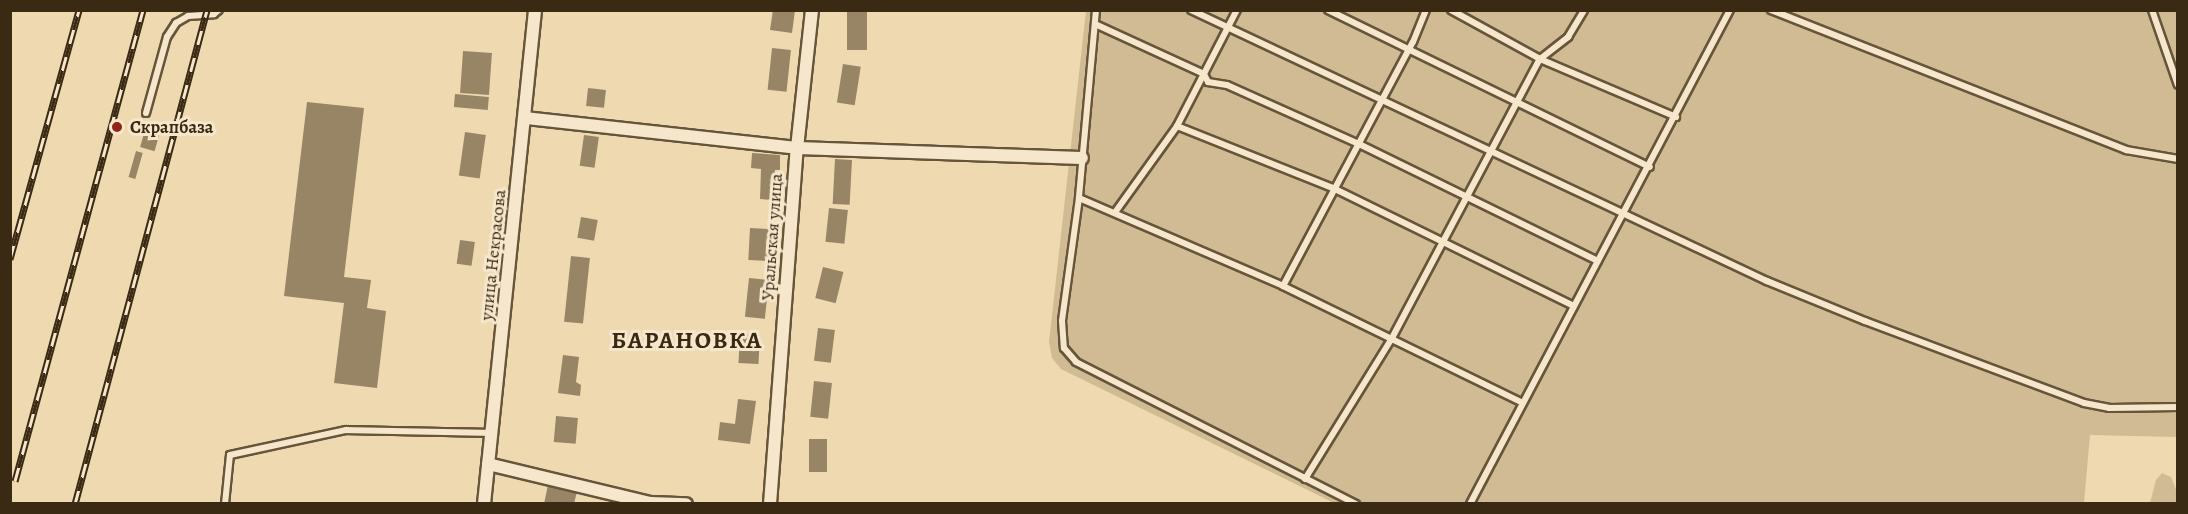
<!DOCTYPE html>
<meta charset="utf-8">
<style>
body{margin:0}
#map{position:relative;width:2188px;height:514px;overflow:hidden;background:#efd9b0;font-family:Alegreya,serif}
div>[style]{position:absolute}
.green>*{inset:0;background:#d0bb95}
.building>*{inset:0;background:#988565;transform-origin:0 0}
.roads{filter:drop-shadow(2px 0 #67553a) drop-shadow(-2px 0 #67553a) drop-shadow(0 2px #67553a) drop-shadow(0 -2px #67553a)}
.lane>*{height:6px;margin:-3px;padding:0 3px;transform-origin:3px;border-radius:3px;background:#f5e6cc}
.street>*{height:12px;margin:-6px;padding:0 6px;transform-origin:6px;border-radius:6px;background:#f5e6cc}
.rail>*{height:7px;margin-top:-3.5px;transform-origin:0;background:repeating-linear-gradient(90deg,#f5e6cc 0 14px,#3a2913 0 28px);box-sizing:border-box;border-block:2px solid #3a2913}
.dots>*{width:16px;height:16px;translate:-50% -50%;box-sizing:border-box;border:3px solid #f5e6cc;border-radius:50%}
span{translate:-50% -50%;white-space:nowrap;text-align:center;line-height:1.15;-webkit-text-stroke:6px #f5e6cc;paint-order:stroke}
.poi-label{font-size:18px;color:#3a2913;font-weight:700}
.left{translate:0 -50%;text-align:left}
.street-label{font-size:18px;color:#3a2913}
.district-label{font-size:24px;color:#3a2913;font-weight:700;letter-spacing:1.5px}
.frame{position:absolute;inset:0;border:12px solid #3a2913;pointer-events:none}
</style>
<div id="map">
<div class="green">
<i style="clip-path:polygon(1086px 11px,2177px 11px,2177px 437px,2090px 435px,2084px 503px,1334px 503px,1061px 369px,1052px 358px,1049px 342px)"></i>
<i style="clip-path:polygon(2162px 473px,2171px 477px,2177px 492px,2177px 503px,2150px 503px,2156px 480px)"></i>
</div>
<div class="building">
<i style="clip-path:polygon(773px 10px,795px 10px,792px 33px,770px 30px)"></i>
<i style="left:847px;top:10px;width:20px;height:40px"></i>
<i style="left:772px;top:48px;width:19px;height:42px;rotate:6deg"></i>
<i style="left:463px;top:51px;width:29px;height:42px;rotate:4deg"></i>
<i style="left:843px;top:64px;width:18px;height:39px;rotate:9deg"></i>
<i style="left:588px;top:88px;width:18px;height:18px;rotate:6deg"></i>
<i style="left:455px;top:94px;width:34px;height:13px;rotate:5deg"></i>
<i style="clip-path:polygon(307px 102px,364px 108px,344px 277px,371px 280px,367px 308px,386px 311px,377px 388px,334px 383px,344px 303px,284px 296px)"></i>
<i style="left:147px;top:123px;width:15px;height:25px;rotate:16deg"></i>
<i style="left:465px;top:132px;width:21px;height:44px;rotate:8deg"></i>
<i style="left:584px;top:135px;width:15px;height:31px;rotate:8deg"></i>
<i style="left:136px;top:151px;width:7px;height:27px;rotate:16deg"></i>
<i style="clip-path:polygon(752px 153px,780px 155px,780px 170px,775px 170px,773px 200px,760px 199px,761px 169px,751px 168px)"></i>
<i style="left:835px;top:159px;width:17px;height:45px;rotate:3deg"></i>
<i style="left:829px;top:208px;width:19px;height:34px;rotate:6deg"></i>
<i style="left:581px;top:217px;width:17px;height:21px;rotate:10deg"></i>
<i style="left:750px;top:228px;width:21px;height:32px;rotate:3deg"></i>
<i style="left:460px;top:240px;width:15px;height:24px;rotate:8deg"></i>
<i style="left:571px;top:256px;width:19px;height:66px;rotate:6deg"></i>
<i style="left:823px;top:267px;width:21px;height:32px;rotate:14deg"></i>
<i style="left:749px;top:278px;width:20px;height:39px;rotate:6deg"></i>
<i style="left:818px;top:328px;width:17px;height:33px;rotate:7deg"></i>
<i style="left:740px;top:334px;width:20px;height:29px;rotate:3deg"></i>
<i style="clip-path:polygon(563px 355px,579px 357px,576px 382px,581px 385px,580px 396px,558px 393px)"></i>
<i style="left:814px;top:381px;width:18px;height:36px;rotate:6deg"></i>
<i style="clip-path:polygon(738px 399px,756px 401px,750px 444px,718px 440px,720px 422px,735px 424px)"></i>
<i style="left:556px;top:416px;width:22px;height:26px;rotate:5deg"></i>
<i style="left:809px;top:439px;width:18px;height:33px"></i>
<i style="clip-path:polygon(549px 480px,578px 487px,574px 504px,544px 504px)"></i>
</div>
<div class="roads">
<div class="lane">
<i style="left:1096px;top:10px;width:189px;rotate:95.2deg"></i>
<i style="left:1079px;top:198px;width:124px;rotate:97.9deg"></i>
<i style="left:1062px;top:321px;width:27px;rotate:86deg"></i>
<i style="left:1064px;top:348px;width:18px;rotate:49deg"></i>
<i style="left:1076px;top:362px;width:314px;rotate:26.9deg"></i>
<i style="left:1191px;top:10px;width:637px;rotate:25.2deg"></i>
<i style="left:1767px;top:281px;width:106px;rotate:22.2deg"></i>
<i style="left:1865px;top:321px;width:234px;rotate:20.5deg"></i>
<i style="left:2084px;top:403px;width:25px;rotate:11deg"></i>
<i style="left:2109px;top:408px;width:69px;rotate:-0.8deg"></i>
<i style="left:1328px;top:10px;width:358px;rotate:26deg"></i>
<i style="left:1451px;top:10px;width:102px;rotate:28.8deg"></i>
<i style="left:1540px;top:59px;width:148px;rotate:23.1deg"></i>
<i style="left:1771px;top:10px;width:382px;rotate:21.5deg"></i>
<i style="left:2126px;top:150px;width:53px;rotate:9.8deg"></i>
<i style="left:2152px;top:10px;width:79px;rotate:70.9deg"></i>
<i style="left:1095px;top:24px;width:120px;rotate:24.6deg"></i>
<i style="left:1204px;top:74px;width:9px;rotate:63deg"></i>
<i style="left:1208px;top:82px;width:19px;rotate:9deg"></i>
<i style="left:1227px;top:85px;width:145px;rotate:24.1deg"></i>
<i style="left:1359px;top:144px;width:266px;rotate:26.1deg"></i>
<i style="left:146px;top:113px;width:79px;rotate:-74.6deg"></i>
<i style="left:167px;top:37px;width:17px;rotate:-57deg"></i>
<i style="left:176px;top:23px;width:14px;rotate:-30deg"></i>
<i style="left:188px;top:16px;width:26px;rotate:-4deg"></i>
<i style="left:214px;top:14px;width:6px;rotate:-39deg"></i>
<i style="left:1177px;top:126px;width:170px;rotate:21.7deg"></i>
<i style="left:1335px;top:189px;width:266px;rotate:26.1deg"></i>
<i style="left:1079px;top:198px;width:222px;rotate:23.3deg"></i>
<i style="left:1283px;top:286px;width:265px;rotate:26deg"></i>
<i style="left:1116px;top:211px;width:105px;rotate:-54.3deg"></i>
<i style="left:1177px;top:126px;width:131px;rotate:-62.7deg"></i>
<i style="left:1283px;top:286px;width:276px;rotate:-62deg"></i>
<i style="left:1413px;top:42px;width:35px;rotate:-68deg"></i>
<i style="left:1305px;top:479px;width:166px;rotate:-58.3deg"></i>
<i style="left:1392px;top:338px;width:316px;rotate:-62.1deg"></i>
<i style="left:1540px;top:59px;width:36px;rotate:-38deg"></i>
<i style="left:1568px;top:37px;width:31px;rotate:-59deg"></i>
<i style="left:225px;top:504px;width:49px;rotate:-84.2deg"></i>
<i style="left:230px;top:455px;width:119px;rotate:-12.2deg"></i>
<i style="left:346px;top:430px;width:145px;rotate:1.2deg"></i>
<i style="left:1470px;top:504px;width:558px;rotate:-62.24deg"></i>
</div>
<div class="street">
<i style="left:526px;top:118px;width:273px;rotate:6.3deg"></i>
<i style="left:797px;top:148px;width:285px;rotate:2deg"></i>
<i style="left:488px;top:464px;width:167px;rotate:13.5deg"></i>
<i style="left:650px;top:503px;width:36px;rotate:2deg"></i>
<i style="left:484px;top:504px;width:497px;rotate:-84.1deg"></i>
<i style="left:770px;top:504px;width:357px;rotate:-85.7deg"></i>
<i style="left:797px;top:148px;width:139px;rotate:-83.8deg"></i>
</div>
</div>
<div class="rail">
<i style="left:10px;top:259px;width:258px;rotate:-74.5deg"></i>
<i style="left:15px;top:481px;width:488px;rotate:-74.8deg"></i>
<i style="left:75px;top:504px;width:511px;rotate:-75.04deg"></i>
</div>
<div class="dots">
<i style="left:117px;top:127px;background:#8f2418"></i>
</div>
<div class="poi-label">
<span class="left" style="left:130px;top:127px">Скрапбаза</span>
</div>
<div class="street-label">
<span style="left:772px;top:237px;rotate:-86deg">Уральская улица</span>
<span style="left:493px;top:255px;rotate:-84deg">улица Некрасова</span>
</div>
<div class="district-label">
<span style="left:687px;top:341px">БАРАНОВКА</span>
</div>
<div class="frame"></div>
</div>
